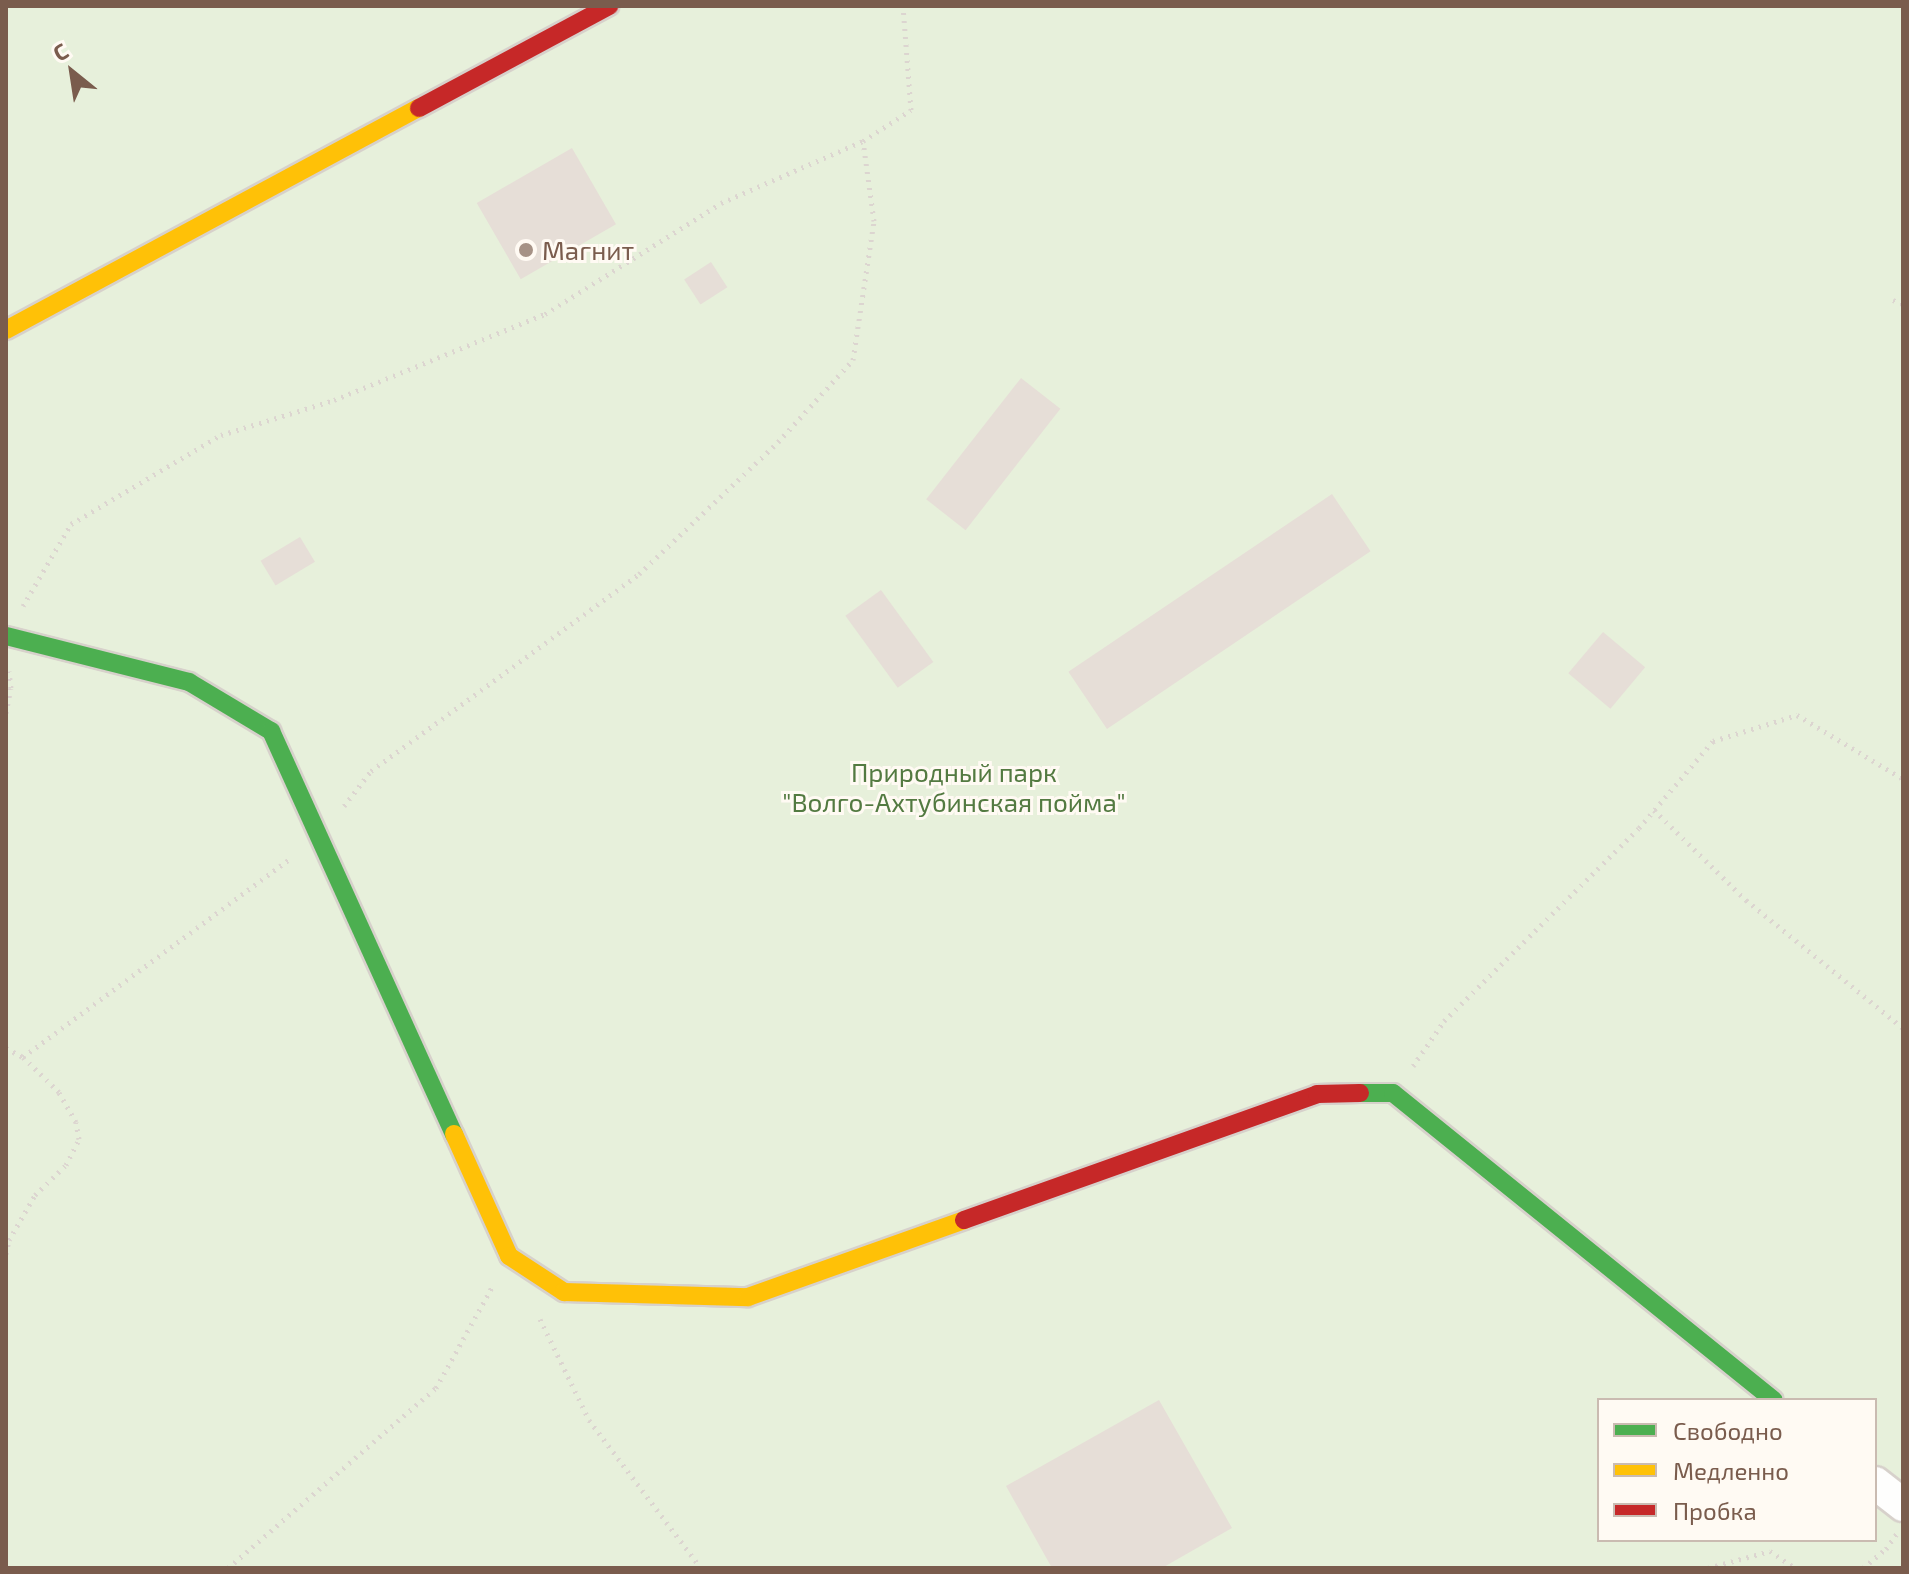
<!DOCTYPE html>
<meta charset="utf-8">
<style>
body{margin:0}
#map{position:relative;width:1909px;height:1574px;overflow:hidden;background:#f9f5f0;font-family:"Exo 2",sans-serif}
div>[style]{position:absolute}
.green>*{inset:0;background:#e7f0db}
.building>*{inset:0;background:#e6ded7;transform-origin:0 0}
.path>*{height:5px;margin-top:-2.5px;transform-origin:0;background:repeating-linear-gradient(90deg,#dcd5d0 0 2px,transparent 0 8px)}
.roads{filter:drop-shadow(2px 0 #d7d1cb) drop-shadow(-2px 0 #d7d1cb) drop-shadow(0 2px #d7d1cb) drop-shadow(0 -2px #d7d1cb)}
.street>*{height:32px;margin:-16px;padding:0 16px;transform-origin:16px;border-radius:16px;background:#fefefd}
.fast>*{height:18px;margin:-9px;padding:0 9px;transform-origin:9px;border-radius:9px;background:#4caf50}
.slow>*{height:18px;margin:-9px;padding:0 9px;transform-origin:9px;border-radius:9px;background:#ffc107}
.jam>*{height:18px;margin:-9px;padding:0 9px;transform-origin:9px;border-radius:9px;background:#c62828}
.dots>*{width:22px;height:22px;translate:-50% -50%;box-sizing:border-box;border:4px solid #fffaf3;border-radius:50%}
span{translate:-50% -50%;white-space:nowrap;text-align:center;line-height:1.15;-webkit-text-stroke:6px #fffaf3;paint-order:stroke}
.poi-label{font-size:26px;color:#7a5c4d}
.left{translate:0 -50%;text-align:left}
.park-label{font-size:26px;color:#537a41}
.frame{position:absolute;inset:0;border:8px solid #7a5c4d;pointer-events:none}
.legend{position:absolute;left:1597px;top:1398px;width:280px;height:144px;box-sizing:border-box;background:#fffaf3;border:2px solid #cabbb1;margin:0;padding:10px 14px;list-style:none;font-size:24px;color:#7a5c4d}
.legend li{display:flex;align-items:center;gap:16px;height:40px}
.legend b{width:40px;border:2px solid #cabbb1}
.north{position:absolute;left:32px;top:32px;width:80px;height:80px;-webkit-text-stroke:6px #fffaf3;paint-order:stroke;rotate:330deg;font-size:22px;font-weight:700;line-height:32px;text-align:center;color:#7a5c4d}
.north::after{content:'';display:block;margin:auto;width:28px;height:36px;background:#7a5c4d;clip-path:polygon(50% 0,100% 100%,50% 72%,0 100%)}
</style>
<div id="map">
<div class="green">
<i style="clip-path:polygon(evenodd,6px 6px,1903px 6px,1903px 1568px,6px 1568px,6px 6px,1599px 1400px,1875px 1400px,1875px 1540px,1599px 1540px,1599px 1400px)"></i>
</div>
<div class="building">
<i style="left:572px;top:148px;width:88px;height:110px;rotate:60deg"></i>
<i style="left:711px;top:262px;width:30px;height:32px;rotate:57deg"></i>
<i style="left:1021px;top:378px;width:50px;height:154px;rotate:38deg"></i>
<i style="left:1332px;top:494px;width:69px;height:318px;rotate:56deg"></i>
<i style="left:300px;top:537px;width:29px;height:46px;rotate:59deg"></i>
<i style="left:881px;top:590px;width:89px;height:44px;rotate:54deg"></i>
<i style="left:1603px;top:632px;width:55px;height:54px;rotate:40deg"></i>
<i style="clip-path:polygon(1159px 1400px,1232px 1528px,1162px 1568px,1052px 1568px,1006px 1486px)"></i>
</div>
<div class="path">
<i style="left:1893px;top:300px;width:11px;rotate:22deg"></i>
<i style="left:23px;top:606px;width:95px;rotate:-59.7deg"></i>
<i style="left:71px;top:524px;width:174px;rotate:-30.7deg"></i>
<i style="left:221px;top:435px;width:118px;rotate:-17.2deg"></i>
<i style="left:334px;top:400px;width:228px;rotate:-22.2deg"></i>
<i style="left:545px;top:314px;width:208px;rotate:-32.2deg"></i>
<i style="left:721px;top:203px;width:155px;rotate:-23.6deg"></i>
<i style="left:863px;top:141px;width:57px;rotate:-32.9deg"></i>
<i style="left:911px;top:110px;width:104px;rotate:-94.4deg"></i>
<i style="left:6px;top:713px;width:25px;rotate:-79deg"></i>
<i style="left:11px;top:688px;width:17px;rotate:-97deg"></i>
<i style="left:344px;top:806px;width:44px;rotate:-52.4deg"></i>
<i style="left:371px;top:771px;width:333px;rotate:-36.3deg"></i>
<i style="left:639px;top:574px;width:192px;rotate:-43.5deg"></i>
<i style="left:778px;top:442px;width:111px;rotate:-47.6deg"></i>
<i style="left:853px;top:360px;width:141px;rotate:-81.4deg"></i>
<i style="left:874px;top:221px;width:81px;rotate:-97.8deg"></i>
<i style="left:1654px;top:810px;width:129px;rotate:44.4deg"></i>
<i style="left:1746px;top:900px;width:203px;rotate:39.2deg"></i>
<i style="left:6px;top:1048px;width:19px;rotate:28deg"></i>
<i style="left:23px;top:1057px;width:335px;rotate:-36.6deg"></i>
<i style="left:1413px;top:1066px;width:55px;rotate:-55.4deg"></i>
<i style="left:1444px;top:1021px;width:274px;rotate:-44.7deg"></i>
<i style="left:1639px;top:828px;width:114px;rotate:-49.6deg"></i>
<i style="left:1713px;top:741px;width:88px;rotate:-17.2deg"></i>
<i style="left:1797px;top:715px;width:124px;rotate:31.1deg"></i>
<i style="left:6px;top:1254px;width:14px;rotate:-78deg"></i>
<i style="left:9px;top:1240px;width:52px;rotate:-60deg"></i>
<i style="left:35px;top:1195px;width:43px;rotate:-44.1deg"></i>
<i style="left:66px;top:1165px;width:29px;rotate:-63deg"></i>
<i style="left:79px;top:1139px;width:17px;rotate:-100deg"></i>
<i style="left:76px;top:1122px;width:34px;rotate:-120deg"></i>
<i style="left:59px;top:1092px;width:50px;rotate:-135.8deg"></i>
<i style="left:540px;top:1319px;width:112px;rotate:64.1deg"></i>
<i style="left:589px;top:1420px;width:186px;rotate:52.9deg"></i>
<i style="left:228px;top:1568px;width:275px;rotate:-40.9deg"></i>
<i style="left:436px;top:1388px;width:115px;rotate:-61deg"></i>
<i style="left:1708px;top:1568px;width:64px;rotate:-15.3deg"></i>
<i style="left:1770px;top:1551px;width:30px;rotate:34deg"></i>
<i style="left:1863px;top:1568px;width:30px;rotate:-40deg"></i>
<i style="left:1886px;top:1549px;width:21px;rotate:-55deg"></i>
</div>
<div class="roads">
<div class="street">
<i style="left:1875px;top:1483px;width:36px;rotate:38deg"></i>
</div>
<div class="fast">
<i style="left:6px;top:636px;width:189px;rotate:14.1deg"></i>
<i style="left:189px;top:682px;width:96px;rotate:30.9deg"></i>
<i style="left:271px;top:731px;width:443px;rotate:65.6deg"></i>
<i style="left:1360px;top:1093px;width:33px"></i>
<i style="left:1393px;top:1093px;width:489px;rotate:38.9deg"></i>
</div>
<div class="slow">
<i style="left:6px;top:330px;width:469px;rotate:-28.3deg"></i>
<i style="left:454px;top:1134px;width:134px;rotate:65.7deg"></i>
<i style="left:509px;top:1256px;width:66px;rotate:33.2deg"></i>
<i style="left:564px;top:1292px;width:184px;rotate:1.6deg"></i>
<i style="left:748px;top:1297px;width:229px;rotate:-19.6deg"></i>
</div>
<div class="jam">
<i style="left:419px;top:108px;width:216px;rotate:-28.2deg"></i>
<i style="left:964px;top:1220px;width:375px;rotate:-19.6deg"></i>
<i style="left:1317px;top:1094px;width:43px;rotate:-1.3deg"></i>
</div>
</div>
<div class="dots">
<i style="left:526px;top:250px;background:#a69286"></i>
</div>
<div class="poi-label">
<span class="left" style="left:542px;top:250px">Магнит</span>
</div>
<div class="park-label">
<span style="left:954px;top:787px">Природный парк<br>"Волго-Ахтубинская пойма"</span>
</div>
<div class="frame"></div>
<ul class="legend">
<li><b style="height:10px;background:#4caf50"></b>Свободно</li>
<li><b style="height:10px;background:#ffc107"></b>Медленно</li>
<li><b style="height:10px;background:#c62828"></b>Пробка</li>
</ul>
<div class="north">С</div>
</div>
